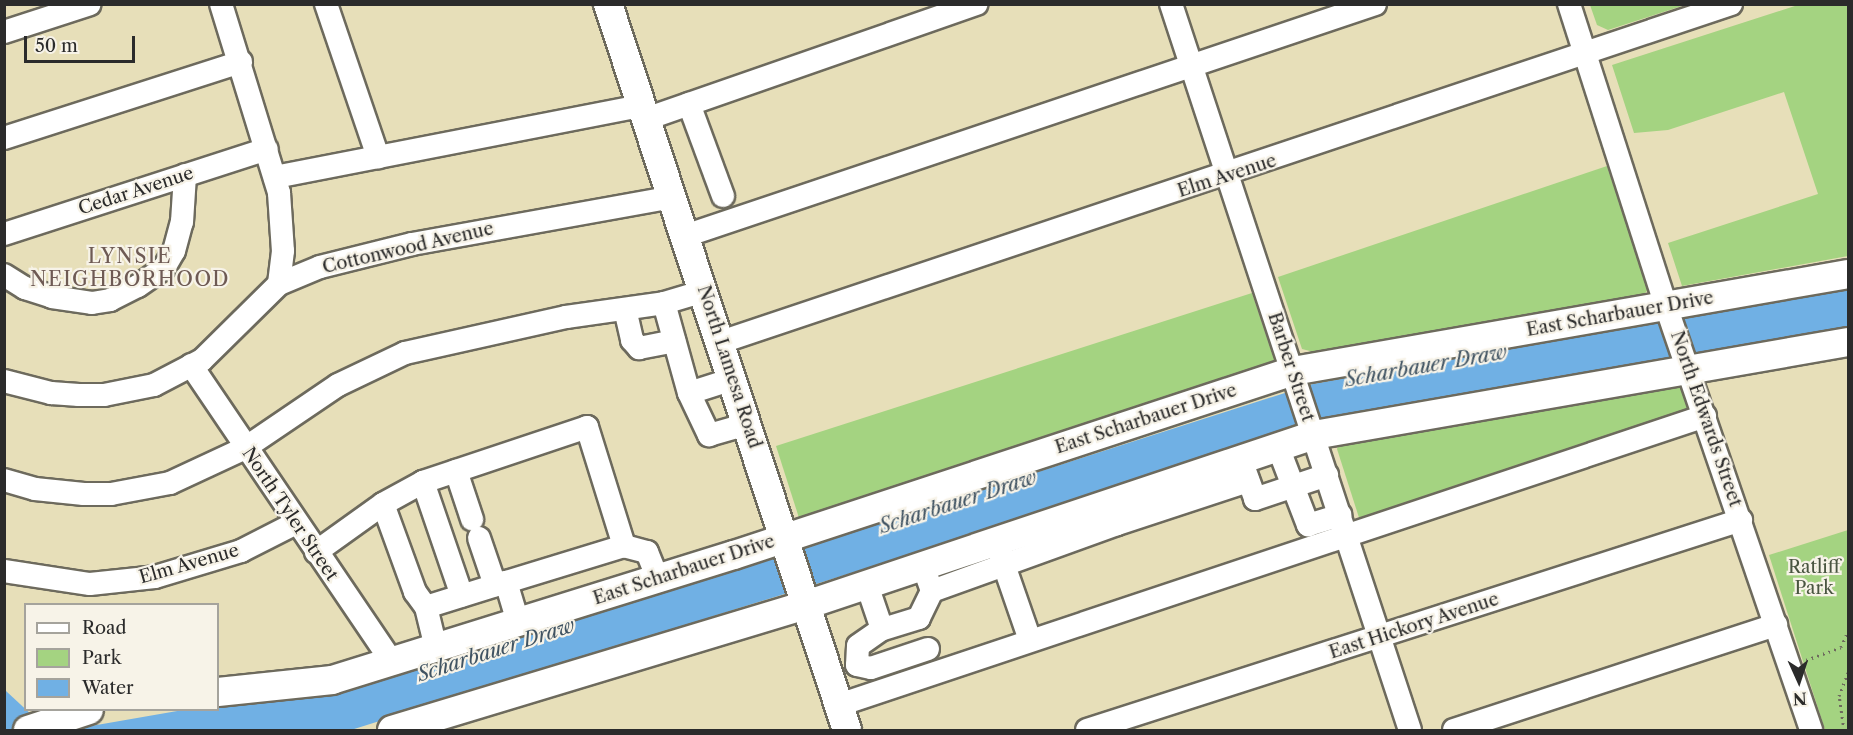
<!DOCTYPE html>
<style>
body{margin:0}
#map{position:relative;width:1853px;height:735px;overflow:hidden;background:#e7dfb9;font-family:"Libre Caslon Text",serif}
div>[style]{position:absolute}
.green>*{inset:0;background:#a4d381}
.water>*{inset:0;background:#70b0e4}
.path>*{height:3px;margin-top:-1.5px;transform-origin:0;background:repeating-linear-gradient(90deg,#6d6a5d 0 1.5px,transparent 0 6px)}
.roads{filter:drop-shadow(2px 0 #6d6a5d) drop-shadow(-2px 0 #6d6a5d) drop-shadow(0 2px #6d6a5d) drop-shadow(0 -2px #6d6a5d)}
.minor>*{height:22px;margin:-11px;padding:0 11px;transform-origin:11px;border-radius:11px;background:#fff}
.major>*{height:28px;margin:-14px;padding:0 14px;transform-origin:14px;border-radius:14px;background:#fff}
span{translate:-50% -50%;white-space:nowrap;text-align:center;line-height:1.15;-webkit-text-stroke:4.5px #f7f3e8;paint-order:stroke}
.street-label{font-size:18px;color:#2b2b2b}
.park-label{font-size:18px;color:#495540}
.neighbourhood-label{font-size:20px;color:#6e5a54;letter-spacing:1.5px}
.water-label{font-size:20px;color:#405362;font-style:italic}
.frame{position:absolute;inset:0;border:6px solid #2b2b2b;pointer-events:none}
.legend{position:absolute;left:24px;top:603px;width:195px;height:108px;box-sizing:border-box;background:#f7f3e8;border:2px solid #a5a39c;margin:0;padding:8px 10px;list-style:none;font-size:18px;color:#2b2b2b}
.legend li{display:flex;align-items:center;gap:12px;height:30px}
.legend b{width:30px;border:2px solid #a5a39c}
.north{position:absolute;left:1769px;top:651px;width:60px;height:60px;-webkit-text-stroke:4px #f7f3e8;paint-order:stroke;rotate:177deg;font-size:16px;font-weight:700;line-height:24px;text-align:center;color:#2b2b2b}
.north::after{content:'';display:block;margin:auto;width:21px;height:27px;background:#2b2b2b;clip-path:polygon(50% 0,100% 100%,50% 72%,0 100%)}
.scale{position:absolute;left:24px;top:36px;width:111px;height:27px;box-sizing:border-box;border:3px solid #2b2b2b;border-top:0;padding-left:8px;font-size:18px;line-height:21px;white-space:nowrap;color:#2b2b2b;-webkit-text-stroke:4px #f7f3e8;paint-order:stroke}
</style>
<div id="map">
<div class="green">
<i style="clip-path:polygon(1801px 4px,1848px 5px,1848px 256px,1682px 286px,1668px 243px,1818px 194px,1784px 92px,1668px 130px,1634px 133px,1612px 65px)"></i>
<i style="clip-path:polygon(1590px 5px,1590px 4px,1685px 5px,1608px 30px,1597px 25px)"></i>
<i style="clip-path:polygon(1607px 166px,1648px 290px,1643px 295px,1318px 353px,1302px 349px,1278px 277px)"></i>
<i style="clip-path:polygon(1252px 293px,1275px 362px,1269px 372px,800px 521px,776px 446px)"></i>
<i style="clip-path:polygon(1674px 383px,1683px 388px,1693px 417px,1362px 527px,1337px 449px,1340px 441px)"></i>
<i style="clip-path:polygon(1848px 530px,1848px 730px,1825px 730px,1769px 555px)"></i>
</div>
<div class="water">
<i style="clip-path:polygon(1848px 288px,1848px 326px,1300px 432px,351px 730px,68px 730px,183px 710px,218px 710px,218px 706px,307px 698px,806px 546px,1313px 384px)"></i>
<i style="clip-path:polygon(4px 691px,6px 691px,48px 730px,5px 730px)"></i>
</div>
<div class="path">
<i style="left:1806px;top:660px;width:37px;rotate:-20deg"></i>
<i style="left:1841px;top:647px;width:17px;rotate:-66deg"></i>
<i style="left:1844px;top:730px;width:34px;rotate:-98deg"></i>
<i style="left:1839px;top:696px;width:25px;rotate:-69deg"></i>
</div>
<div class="roads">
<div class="minor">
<i style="left:221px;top:4px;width:198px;rotate:72.9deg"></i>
<i style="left:279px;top:193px;width:58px;rotate:86.1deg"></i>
<i style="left:283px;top:251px;width:33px;rotate:97deg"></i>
<i style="left:326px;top:4px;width:162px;rotate:71.2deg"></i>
<i style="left:1171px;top:4px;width:764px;rotate:71.78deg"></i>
<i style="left:1569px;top:4px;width:317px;rotate:72.2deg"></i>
<i style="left:1666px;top:306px;width:448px;rotate:71.1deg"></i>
<i style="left:4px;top:32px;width:90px;rotate:-18deg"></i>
<i style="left:689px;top:104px;width:98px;rotate:69.7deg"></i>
<i style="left:646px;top:119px;width:350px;rotate:-19.2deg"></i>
<i style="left:4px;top:138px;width:249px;rotate:-17.8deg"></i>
<i style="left:275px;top:177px;width:373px;rotate:-11deg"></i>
<i style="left:4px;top:234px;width:276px;rotate:-17.9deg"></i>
<i style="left:685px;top:236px;width:728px;rotate:-18.58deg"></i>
<i style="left:4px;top:275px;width:25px;rotate:32deg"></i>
<i style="left:25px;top:288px;width:28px;rotate:18deg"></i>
<i style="left:52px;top:297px;width:40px;rotate:8.5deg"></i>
<i style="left:92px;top:303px;width:18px;rotate:-9deg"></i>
<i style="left:110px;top:300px;width:31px;rotate:-27deg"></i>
<i style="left:138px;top:286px;width:32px;rotate:-35deg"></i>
<i style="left:164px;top:268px;width:20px;rotate:-60deg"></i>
<i style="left:174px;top:251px;width:30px;rotate:-75deg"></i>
<i style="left:182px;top:222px;width:47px;rotate:-86.3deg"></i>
<i style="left:664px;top:303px;width:93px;rotate:74.5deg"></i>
<i style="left:625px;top:309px;width:32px;rotate:77deg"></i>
<i style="left:632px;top:340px;width:11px;rotate:49deg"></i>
<i style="left:639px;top:348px;width:36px;rotate:-11deg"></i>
<i style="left:721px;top:342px;width:1065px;rotate:-18.5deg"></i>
<i style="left:191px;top:365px;width:356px;rotate:55.9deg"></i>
<i style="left:733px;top:379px;width:46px;rotate:162.3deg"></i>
<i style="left:689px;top:393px;width:47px;rotate:64.5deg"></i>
<i style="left:709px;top:435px;width:40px;rotate:-16deg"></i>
<i style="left:4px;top:381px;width:49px;rotate:14.3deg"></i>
<i style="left:51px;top:393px;width:28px;rotate:4deg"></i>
<i style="left:79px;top:395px;width:25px"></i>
<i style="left:104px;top:395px;width:51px;rotate:-11.3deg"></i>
<i style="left:154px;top:385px;width:54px;rotate:-27.5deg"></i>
<i style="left:202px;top:360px;width:108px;rotate:-44.6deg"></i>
<i style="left:279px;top:284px;width:44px;rotate:-22.5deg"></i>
<i style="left:320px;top:267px;width:95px;rotate:-14deg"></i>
<i style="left:412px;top:244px;width:264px;rotate:-10.2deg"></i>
<i style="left:1278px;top:447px;width:84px;rotate:69deg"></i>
<i style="left:1308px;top:525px;width:34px;rotate:-17deg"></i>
<i style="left:1244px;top:468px;width:33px;rotate:70deg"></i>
<i style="left:1255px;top:499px;width:76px;rotate:-18.4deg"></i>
<i style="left:456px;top:471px;width:51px;rotate:71.6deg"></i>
<i style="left:4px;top:480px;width:32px;rotate:16deg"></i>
<i style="left:35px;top:489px;width:49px;rotate:5.8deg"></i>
<i style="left:84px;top:494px;width:27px"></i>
<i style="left:111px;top:494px;width:60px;rotate:-10.6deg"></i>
<i style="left:170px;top:483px;width:83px;rotate:-25deg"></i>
<i style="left:245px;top:448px;width:112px;rotate:-34.1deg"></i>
<i style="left:338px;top:385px;width:74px;rotate:-25.5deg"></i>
<i style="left:405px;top:353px;width:165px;rotate:-12.6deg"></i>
<i style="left:566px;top:317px;width:99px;rotate:-8.1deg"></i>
<i style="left:664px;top:303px;width:42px;rotate:-16.7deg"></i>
<i style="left:423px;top:482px;width:173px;rotate:-18.5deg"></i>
<i style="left:587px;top:427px;width:125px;rotate:72.7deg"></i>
<i style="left:624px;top:546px;width:123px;rotate:163deg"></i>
<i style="left:383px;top:504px;width:46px;rotate:-28.8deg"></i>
<i style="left:423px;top:482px;width:120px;rotate:71.1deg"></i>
<i style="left:1117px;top:524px;width:138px;rotate:-18.2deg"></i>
<i style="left:479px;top:538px;width:50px;rotate:71.2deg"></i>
<i style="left:996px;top:542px;width:24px;rotate:71deg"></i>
<i style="left:1004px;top:565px;width:120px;rotate:-19.9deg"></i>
<i style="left:1117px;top:524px;width:22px;rotate:-106deg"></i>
<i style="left:624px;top:546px;width:24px;rotate:15deg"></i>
<i style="left:647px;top:552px;width:29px;rotate:68deg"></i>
<i style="left:316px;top:552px;width:82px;rotate:-35.6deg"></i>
<i style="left:383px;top:504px;width:94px;rotate:70deg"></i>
<i style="left:415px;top:592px;width:19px;rotate:54deg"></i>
<i style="left:923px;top:566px;width:27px;rotate:70deg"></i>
<i style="left:932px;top:591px;width:30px;rotate:116deg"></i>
<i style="left:919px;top:618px;width:39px;rotate:163deg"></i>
<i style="left:882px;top:629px;width:29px;rotate:145deg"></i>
<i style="left:858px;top:646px;width:19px;rotate:93deg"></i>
<i style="left:857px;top:665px;width:14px;rotate:12deg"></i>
<i style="left:871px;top:668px;width:60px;rotate:-18.4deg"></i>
<i style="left:4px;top:571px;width:87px;rotate:8.6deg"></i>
<i style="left:90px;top:584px;width:65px;rotate:-6.1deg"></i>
<i style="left:155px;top:577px;width:90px;rotate:-16.8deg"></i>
<i style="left:241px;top:551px;width:62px;rotate:-27deg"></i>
<i style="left:867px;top:585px;width:46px;rotate:71.2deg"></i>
<i style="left:932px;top:591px;width:77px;rotate:-19.9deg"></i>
<i style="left:1004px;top:565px;width:79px;rotate:70.9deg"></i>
<i style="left:436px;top:648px;width:42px;rotate:-103.7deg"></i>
<i style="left:426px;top:607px;width:84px;rotate:-17.4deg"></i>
<i style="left:506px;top:582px;width:42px;rotate:73.3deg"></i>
<i style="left:839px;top:705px;width:913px;rotate:-18.45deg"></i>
<i style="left:1087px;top:730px;width:687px;rotate:-17.8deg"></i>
<i style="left:1454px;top:730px;width:339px;rotate:-18.1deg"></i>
</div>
<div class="major">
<i style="left:608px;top:4px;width:764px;rotate:71.78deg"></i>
<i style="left:218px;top:692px;width:115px;rotate:-6deg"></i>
<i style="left:332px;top:680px;width:421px;rotate:-17.3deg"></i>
<i style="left:734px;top:555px;width:589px;rotate:-18.22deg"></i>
<i style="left:1293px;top:371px;width:563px;rotate:-9.91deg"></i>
<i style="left:28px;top:730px;width:64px;rotate:-18.2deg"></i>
<i style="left:392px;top:730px;width:432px;rotate:-16.8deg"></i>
<i style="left:806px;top:605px;width:536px;rotate:-18.5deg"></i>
<i style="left:1314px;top:435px;width:542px;rotate:-9.88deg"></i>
</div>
</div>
<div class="street-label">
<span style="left:1227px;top:176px;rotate:-18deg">Elm Avenue</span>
<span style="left:136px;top:191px;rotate:-18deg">Cedar Avenue</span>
<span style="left:408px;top:248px;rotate:-13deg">Cottonwood Avenue</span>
<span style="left:1620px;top:314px;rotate:-10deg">East Scharbauer Drive</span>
<span style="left:729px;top:367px;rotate:72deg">North Lamesa Road</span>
<span style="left:1291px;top:367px;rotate:72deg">Barber Street</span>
<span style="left:1146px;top:419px;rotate:-18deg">East Scharbauer Drive</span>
<span style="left:1706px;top:419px;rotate:71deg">North Edwards Street</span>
<span style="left:290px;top:514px;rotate:56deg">North Tyler Street</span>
<span style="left:189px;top:564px;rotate:-16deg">Elm Avenue</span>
<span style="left:684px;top:570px;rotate:-18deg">East Scharbauer Drive</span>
<span style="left:1414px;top:626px;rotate:-18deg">East Hickory Avenue</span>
</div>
<div class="park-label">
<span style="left:1814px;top:578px">Ratliff<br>Park</span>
</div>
<div class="neighbourhood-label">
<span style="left:130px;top:268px">LYNSIE<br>NEIGHBORHOOD</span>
</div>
<div class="water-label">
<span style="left:1426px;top:366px;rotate:-10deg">Scharbauer Draw</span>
<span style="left:958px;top:502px;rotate:-18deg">Scharbauer Draw</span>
<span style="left:496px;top:650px;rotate:-18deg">Scharbauer Draw</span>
</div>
<div class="frame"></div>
<ul class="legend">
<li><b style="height:8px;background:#fff"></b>Road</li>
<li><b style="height:16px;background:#a4d381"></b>Park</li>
<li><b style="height:16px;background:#70b0e4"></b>Water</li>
</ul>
<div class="north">N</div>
<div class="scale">50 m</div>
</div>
